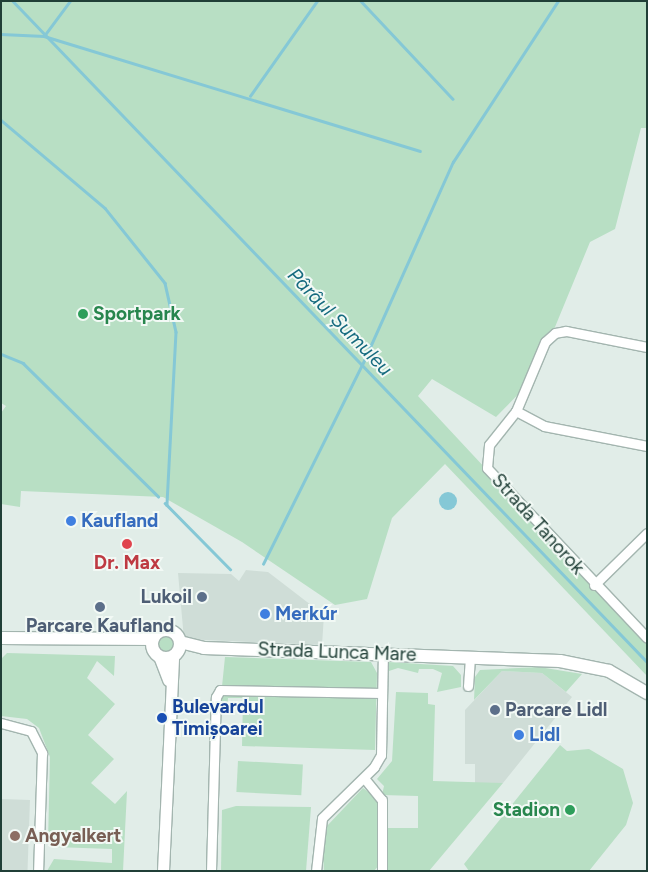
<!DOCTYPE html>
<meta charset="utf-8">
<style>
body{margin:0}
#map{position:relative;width:648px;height:872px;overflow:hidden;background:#e1ede8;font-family:Figtree,sans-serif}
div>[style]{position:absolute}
.built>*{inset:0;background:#cfddd7;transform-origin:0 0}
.green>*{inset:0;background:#b8dfc4;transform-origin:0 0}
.round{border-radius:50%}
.water>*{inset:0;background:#85c8d6}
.stream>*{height:2.5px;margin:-1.25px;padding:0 1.25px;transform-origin:1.25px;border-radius:1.25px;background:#85c8d6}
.roads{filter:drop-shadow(1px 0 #a3b5af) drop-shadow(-1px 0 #a3b5af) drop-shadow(0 1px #a3b5af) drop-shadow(0 -1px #a3b5af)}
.minor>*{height:9px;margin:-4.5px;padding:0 4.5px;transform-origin:4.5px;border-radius:4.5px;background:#fff}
.tertiary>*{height:11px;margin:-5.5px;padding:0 5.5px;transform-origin:5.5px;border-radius:5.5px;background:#fff}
.secondary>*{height:12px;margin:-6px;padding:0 6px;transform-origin:6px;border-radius:6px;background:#fff}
.secondary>.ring{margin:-6px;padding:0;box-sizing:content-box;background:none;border:12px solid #fff;border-radius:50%}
.dots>*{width:14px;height:14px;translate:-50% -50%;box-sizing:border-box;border:2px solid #f2f9f5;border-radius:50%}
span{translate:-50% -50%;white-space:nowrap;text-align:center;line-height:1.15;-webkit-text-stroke:4px #f2f9f5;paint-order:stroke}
.leisure-label{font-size:19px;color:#27864d;font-weight:700}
.left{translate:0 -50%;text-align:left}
.right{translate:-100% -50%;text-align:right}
.shop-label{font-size:19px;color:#366cbe;font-weight:700}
.street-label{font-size:19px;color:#203f37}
.health-label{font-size:19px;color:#be3a42;font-weight:700}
.service-label{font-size:19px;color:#4e5e75;font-weight:700}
.transit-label{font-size:19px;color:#164399;font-weight:700}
.education-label{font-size:19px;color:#785e54;font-weight:700}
.water-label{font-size:20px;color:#166b7f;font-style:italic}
.frame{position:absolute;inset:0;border:2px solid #203f37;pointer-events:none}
</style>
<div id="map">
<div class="built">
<i style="clip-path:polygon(246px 570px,268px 572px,324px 615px,322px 645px,184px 639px,178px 573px,231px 574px,239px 581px)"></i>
<i style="clip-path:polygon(502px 671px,542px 673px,572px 697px,503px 783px,475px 783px,475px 764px,465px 764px,465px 710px)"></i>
<i style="left:1px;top:799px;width:29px;height:72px;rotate:2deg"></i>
</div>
<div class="green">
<i style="clip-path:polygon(1px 1px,647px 1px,647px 128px,641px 128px,615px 229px,590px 242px,534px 378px,496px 417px,432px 379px,418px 396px,647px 642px,647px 676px,445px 464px,392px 518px,367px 599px,335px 605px,242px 542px,163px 497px,21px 491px,20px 507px,1px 504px,1px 413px,6px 406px,1px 403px)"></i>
<i class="round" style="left:158px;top:636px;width:16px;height:16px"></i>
<i style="clip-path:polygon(7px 653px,115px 656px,114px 676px,97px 661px,87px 678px,115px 704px,88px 735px,114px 759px,91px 783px,115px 804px,127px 791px,123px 871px,47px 871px,54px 859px,112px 863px,112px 849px,54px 847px,48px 843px,50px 757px,39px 728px,27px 719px,1px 716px,1px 659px)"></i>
<i style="clip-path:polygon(225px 657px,371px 662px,377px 673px,375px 750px,242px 746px,243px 698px,228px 698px,227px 710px,220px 706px)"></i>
<i style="clip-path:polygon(388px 662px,453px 666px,461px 675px,461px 687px,437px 692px,442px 673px,433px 669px,419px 669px,418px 673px,398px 668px,389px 671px,385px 680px)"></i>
<i style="clip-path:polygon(539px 667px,582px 674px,566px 692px,542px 673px,502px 671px,474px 700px,475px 677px,480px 670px)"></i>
<i style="clip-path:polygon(396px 692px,428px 693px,428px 704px,435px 705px,433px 781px,503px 783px,429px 871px,385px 871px,386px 828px,418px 828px,418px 796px,382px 795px,384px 786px,377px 779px,392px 761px)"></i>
<i style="clip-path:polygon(560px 745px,567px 751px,589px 749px,623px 769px,633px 803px,626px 825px,589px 871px,469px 871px,464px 864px)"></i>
<i style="left:238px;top:761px;width:65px;height:31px;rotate:3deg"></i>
<i style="clip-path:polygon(363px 788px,378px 799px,380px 864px,374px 871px,324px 871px,322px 841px,326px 827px)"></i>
<i style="clip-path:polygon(236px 806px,311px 807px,306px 871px,221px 871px,222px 810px)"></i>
</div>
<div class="water">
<i class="round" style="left:439px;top:492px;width:18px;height:18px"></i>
</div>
<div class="stream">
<i style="left:13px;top:1px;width:916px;rotate:46.19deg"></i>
<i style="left:361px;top:1px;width:134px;rotate:46.8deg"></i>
<i style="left:1px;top:34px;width:43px;rotate:2.7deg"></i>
<i style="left:44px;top:36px;width:393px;rotate:17deg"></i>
<i style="left:44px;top:36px;width:44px;rotate:-53.4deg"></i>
<i style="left:250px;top:96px;width:116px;rotate:-54.8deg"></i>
<i style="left:1px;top:120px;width:136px;rotate:40.2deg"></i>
<i style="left:105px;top:208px;width:96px;rotate:51.3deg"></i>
<i style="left:165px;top:283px;width:50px;rotate:77.3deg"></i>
<i style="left:176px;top:332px;width:173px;rotate:93deg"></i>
<i style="left:1px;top:354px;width:24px;rotate:22deg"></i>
<i style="left:23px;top:363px;width:190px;rotate:44.6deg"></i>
<i style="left:165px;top:503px;width:93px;rotate:45.4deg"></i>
<i style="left:263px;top:564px;width:222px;rotate:-63.6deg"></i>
<i style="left:362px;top:365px;width:222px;rotate:-65.9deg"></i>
<i style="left:453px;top:162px;width:192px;rotate:-56.9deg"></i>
</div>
<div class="roads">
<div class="minor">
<i style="left:647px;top:347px;width:83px;rotate:-168.8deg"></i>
<i style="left:566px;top:331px;width:11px;rotate:170deg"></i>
<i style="left:555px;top:333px;width:13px;rotate:138deg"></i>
<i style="left:545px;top:342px;width:75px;rotate:112.8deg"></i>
<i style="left:516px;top:411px;width:32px;rotate:28deg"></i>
<i style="left:544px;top:426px;width:105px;rotate:11deg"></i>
<i style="left:516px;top:411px;width:43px;rotate:128.5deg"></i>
<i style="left:489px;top:445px;width:23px;rotate:95deg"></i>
<i style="left:487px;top:468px;width:233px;rotate:46.7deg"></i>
<i style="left:594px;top:585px;width:74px;rotate:-44.5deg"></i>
<i style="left:468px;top:686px;width:29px;rotate:-86deg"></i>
<i style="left:1px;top:723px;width:31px;rotate:15deg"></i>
<i style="left:31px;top:731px;width:25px;rotate:63deg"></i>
<i style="left:42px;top:753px;width:118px;rotate:91.9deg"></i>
<i style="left:364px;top:778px;width:28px;rotate:51deg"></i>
<i style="left:382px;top:800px;width:71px;rotate:90deg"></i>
<i style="left:211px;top:871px;width:174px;rotate:-88.4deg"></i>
<i style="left:216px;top:697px;width:8px;rotate:-60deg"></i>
<i style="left:220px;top:690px;width:162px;rotate:1.1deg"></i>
<i style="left:316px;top:871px;width:53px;rotate:-83.5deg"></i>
<i style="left:322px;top:818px;width:73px;rotate:-44.4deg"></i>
<i style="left:374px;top:767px;width:14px;rotate:-60deg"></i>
<i style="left:381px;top:755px;width:101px;rotate:-88.9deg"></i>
</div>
<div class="tertiary">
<i style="left:159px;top:656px;width:26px;rotate:69deg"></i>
<i style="left:163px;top:871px;width:215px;rotate:-87.3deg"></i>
</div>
<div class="secondary">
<i class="ring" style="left:152px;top:630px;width:16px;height:16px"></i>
<i style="left:1px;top:638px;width:152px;rotate:0.4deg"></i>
<i style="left:180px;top:642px;width:25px;rotate:14deg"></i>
<i style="left:204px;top:648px;width:356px;rotate:2.1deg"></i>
<i style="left:560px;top:661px;width:50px;rotate:11.5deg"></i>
<i style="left:609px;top:671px;width:44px;rotate:30.1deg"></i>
</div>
</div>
<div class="dots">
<i style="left:83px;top:314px;background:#2e9e5b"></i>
<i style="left:71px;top:521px;background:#3f7fe0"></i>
<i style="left:127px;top:544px;background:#e0444e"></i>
<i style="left:202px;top:597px;background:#5c6f8a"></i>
<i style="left:100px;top:607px;background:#5c6f8a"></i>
<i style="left:265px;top:614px;background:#3f7fe0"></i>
<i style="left:495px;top:710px;background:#5c6f8a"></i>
<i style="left:162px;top:718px;background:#1a4fb4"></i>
<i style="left:519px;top:735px;background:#3f7fe0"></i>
<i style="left:570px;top:810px;background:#2e9e5b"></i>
<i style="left:15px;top:836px;background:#8d6e63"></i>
</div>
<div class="leisure-label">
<span class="left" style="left:93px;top:314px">Sportpark</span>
<span class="right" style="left:560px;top:810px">Stadion</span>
</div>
<div class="shop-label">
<span class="left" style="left:81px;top:521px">Kaufland</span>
<span class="left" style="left:275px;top:614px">Merkúr</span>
<span class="left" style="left:529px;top:735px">Lidl</span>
</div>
<div class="street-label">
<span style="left:538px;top:524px;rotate:48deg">Strada Tanorok</span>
<span style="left:337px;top:652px;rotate:2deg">Strada Lunca Mare</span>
</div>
<div class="health-label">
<span style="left:127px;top:563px">Dr. Max</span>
</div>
<div class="service-label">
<span class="right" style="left:192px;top:597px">Lukoil</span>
<span style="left:100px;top:626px">Parcare Kaufland</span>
<span class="left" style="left:505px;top:710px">Parcare Lidl</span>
</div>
<div class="transit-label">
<span class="left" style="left:172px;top:718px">Bulevardul<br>Timișoarei</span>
</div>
<div class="education-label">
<span class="left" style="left:25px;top:836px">Angyalkert</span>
</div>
<div class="water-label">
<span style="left:340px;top:322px;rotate:46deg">Pârâul Șumuleu</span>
</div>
<div class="frame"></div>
</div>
